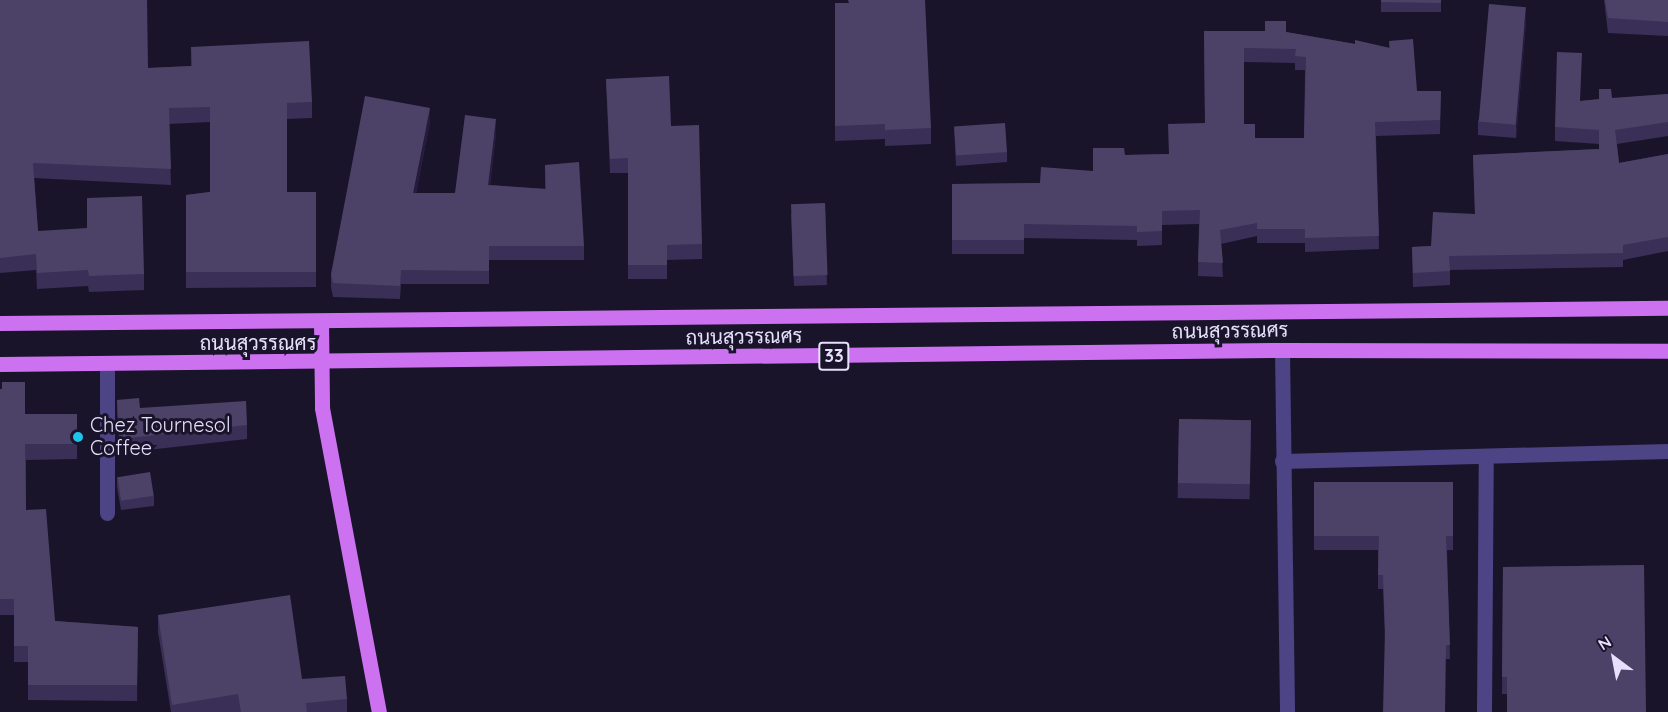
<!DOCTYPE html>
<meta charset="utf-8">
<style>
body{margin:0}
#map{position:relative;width:1668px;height:712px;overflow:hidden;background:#1a142a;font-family:Quicksand,Sarabun,sans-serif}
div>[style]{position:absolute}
.minor>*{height:15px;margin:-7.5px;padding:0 7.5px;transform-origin:7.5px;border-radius:7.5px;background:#4c4484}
.major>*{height:15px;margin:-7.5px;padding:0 7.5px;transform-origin:7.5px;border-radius:7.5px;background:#cc72f1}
.wall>*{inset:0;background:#3a2f56;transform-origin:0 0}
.shaded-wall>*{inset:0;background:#251c3d}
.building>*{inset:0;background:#4c4267;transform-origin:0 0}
.dots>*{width:16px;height:16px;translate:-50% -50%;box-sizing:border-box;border:3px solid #1a142a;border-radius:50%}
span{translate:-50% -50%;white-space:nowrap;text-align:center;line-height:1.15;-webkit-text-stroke:6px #1a142a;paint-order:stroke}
.shield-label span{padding:2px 4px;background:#1a142a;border:2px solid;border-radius:4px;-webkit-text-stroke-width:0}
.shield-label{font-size:18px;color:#e6e0fc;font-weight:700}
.street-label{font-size:20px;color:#e6e0fc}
.poi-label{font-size:20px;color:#e6e0fc}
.left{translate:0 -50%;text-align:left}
.north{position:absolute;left:1584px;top:628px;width:60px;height:60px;-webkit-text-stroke:4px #1a142a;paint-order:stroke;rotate:328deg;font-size:16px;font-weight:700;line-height:24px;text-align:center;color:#e6e0fc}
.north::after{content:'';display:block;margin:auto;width:21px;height:27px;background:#e6e0fc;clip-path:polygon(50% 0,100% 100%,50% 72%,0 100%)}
</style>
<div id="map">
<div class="minor">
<i style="left:1282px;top:350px;width:362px;rotate:89.2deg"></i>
<i style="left:107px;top:363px;width:150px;rotate:90deg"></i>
<i style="left:1282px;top:461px;width:386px;rotate:-1.5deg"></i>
<i style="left:1484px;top:712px;width:256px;rotate:-89.6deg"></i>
</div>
<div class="major">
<i style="left:321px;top:321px;width:87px;rotate:89.3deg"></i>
<i style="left:322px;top:408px;width:309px;rotate:79.4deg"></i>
<i style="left:0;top:323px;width:1668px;rotate:-0.52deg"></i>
<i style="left:0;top:364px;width:1282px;rotate:-0.63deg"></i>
<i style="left:1282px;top:350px;width:386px;rotate:0.1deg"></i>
</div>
<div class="wall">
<i style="clip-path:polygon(0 0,148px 68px,191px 66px,191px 47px,312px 102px,312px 118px,287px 119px,287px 192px,316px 192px,316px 287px,186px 288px,186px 195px,210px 192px,210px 122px,169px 124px,171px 185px,34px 178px,38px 231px,144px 274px,144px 290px,89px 292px,88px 286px,37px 289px,36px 270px,0 273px)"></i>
<i style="left:1381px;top:0;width:60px;height:12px"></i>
<i style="clip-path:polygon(1604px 0,1668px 0,1668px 36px,1608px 33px)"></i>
<i style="clip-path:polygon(835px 3px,931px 128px,931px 144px,885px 146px,885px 139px,835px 141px)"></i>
<i style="clip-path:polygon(1526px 22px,1516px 138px,1478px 135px,1478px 121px)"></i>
<i style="clip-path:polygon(evenodd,1204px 31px,1286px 32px,1355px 44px,1389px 48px,1389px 41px,1417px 91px,1441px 91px,1440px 134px,1376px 136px,1379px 249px,1305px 252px,1305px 243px,1257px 243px,1257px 236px,1221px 244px,1223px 277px,1198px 276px,1199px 224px,1162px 225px,1162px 245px,1137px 246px,1137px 240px,1024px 238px,1024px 254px,952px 254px,952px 184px,1040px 183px,1093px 171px,1125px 155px,1169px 154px,1205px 123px,1204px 31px,1244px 62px,1295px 63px,1295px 70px,1305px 70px,1304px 138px,1255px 138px,1244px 124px,1244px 62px)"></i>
<i style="clip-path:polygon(606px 79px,671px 126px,702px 244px,702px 259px,667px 260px,667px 279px,628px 279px,628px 173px,610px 173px)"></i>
<i style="clip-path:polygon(1668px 94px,1668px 136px,1617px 144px,1619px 163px,1668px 154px,1668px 251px,1623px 260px,1623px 267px,1450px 270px,1450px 285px,1413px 287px,1412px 247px,1431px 246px,1475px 214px,1473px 155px,1599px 149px,1599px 144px,1555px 141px,1555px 127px,1581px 101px)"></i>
<i style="clip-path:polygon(430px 122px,416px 193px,455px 193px,496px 133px,490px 185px,545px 189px,545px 165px,584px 246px,584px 260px,489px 260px,489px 284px,401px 284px,400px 299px,333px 297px,331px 287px,331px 274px)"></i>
<i style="clip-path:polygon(954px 127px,1007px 152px,1007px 162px,956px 166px)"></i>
<i style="clip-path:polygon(825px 203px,827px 285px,794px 286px,791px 214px)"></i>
<i style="clip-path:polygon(0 389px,25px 414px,77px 414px,77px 459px,26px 460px,26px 510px,55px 621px,138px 627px,137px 701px,28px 700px,28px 662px,14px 662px,14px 615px,0 615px)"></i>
<i style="clip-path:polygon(117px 400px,140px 408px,247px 425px,247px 439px,120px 453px,117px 414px)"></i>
<i style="left:1179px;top:419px;width:72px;height:79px;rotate:1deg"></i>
<i style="clip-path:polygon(117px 477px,154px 496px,154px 506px,121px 510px,117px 487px)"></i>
<i style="clip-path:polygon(1314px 482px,1453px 482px,1453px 550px,1447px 550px,1450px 659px,1446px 659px,1385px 639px,1383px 589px,1378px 589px,1378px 550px,1314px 550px)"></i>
<i style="clip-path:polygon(1644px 565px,1507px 694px,1502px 694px,1503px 567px)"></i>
<i style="clip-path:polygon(158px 615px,347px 699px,347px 712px,171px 712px,158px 632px)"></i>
</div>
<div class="shaded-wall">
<i style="clip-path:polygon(1526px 7px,1526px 22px,1516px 138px,1516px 124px)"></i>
<i style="clip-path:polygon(430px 108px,430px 122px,413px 207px,413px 193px)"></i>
<i style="clip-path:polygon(496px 119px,496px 133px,488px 198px,488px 185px)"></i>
</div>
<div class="building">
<i style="clip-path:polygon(0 0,147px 0,148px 68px,192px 66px,191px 47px,309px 41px,312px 102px,287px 103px,287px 192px,316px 192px,316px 272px,186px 272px,186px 195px,210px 192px,210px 107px,169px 108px,171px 169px,33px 163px,38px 231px,87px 228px,87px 198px,142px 196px,144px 274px,89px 276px,88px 270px,37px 273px,36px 254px,0 258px)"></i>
<i style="clip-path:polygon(848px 0,925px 0,931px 128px,885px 130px,885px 124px,835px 126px,835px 3px,849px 3px)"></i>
<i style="clip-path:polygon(1381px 0,1441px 0,1441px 3px,1381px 2px)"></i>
<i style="clip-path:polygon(1605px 0,1668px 0,1668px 22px,1608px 18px)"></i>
<i style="left:1489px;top:4px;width:37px;height:118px;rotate:5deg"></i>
<i style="clip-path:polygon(evenodd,1265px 21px,1286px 21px,1286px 32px,1355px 44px,1355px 40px,1390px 48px,1389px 41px,1413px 39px,1417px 91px,1441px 91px,1440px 120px,1375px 122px,1379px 236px,1305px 238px,1305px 229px,1257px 229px,1257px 223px,1220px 230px,1223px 263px,1198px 262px,1200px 210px,1162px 211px,1162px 231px,1137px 232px,1137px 226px,1024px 224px,1024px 240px,952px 240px,952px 184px,1040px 183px,1041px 167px,1093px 171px,1093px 148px,1124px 148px,1125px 155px,1169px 154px,1168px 124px,1205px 123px,1204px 31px,1265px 31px,1265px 21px,1244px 48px,1296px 49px,1295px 56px,1306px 57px,1304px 138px,1255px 138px,1255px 124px,1244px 124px,1244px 48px)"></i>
<i style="clip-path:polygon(1557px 52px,1582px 53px,1580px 101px,1599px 99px,1599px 89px,1611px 89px,1612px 98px,1668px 94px,1668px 122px,1615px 130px,1619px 163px,1668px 154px,1668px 237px,1623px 245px,1623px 253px,1449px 256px,1450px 271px,1413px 273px,1412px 247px,1431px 246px,1433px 212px,1475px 214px,1473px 155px,1599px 149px,1599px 130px,1555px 127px)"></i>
<i style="clip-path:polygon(669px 76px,671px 126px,699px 125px,702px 244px,667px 245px,667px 265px,628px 265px,628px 158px,610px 159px,606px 79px)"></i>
<i style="clip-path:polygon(365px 96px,430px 108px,413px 193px,455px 193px,465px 115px,496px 119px,488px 185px,546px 189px,545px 165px,579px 162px,584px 246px,489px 246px,489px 271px,401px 270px,400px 286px,333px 283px,331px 274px)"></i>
<i style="left:1005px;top:123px;width:29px;height:51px;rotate:86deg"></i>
<i style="left:825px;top:203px;width:72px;height:34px;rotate:88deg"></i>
<i style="clip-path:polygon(2px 382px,25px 382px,25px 414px,77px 414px,77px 444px,25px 444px,26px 510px,46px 509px,55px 621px,138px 627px,137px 685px,28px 685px,28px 646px,14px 646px,14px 599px,0 599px,0 389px,2px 389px)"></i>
<i style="clip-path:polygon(139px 398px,140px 408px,246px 401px,247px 425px,120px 439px,117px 400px)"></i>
<i style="left:1179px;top:419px;width:72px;height:64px;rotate:1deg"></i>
<i style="left:150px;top:472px;width:24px;height:33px;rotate:81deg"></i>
<i style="clip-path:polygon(1314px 482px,1453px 482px,1453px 536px,1446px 536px,1450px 645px,1446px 645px,1445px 712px,1383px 712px,1385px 630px,1383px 575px,1378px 575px,1379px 536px,1314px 536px)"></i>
<i style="clip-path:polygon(1644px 565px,1646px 712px,1507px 712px,1507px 677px,1502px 677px,1503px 567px)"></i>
<i style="clip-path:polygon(290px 595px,302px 679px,345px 676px,347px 699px,306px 703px,307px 712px,241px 712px,238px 694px,172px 705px,158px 615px)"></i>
</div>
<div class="dots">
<i style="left:78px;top:437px;background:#20c3e8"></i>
</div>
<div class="shield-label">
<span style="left:834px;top:356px">33</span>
</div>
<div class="street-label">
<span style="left:1230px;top:330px;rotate:-1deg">ถนนสุวรรณศร</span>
<span style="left:744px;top:336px;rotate:-1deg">ถนนสุวรรณศร</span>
<span style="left:258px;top:342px">ถนนสุวรรณศร</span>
</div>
<div class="poi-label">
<span class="left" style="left:90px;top:436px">Chez Tournesol<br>Coffee</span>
</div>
<div class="north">N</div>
</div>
